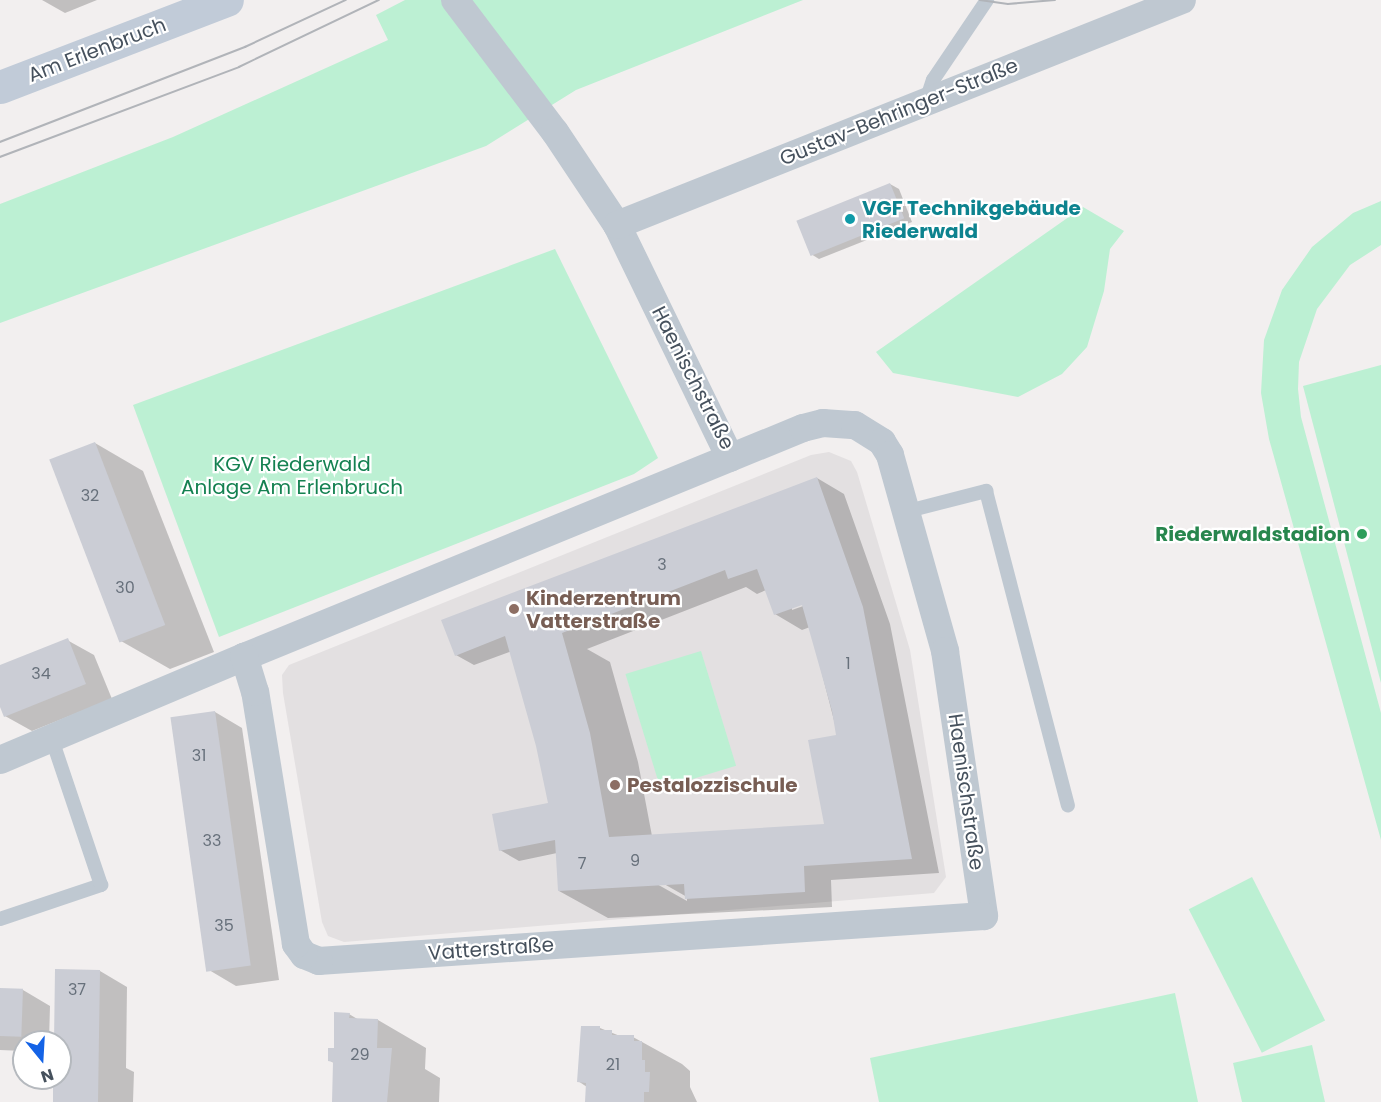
<!DOCTYPE html>
<meta charset="utf-8">
<style>
body{margin:0}
#map{position:relative;width:1381px;height:1102px;overflow:hidden;background:#f2efef;font-family:Poppins,sans-serif}
div>[style]{position:absolute}
.education>*{inset:0;background:#e3e0e1}
.green>*{inset:0;background:#bcf0d3;transform-origin:0 0}
.shadow>*{inset:0;background:#0003}
.building>*{inset:0;background:#cbcdd5;transform-origin:0 0}
.lane>*{height:14px;margin:-7px;padding:0 7px;transform-origin:7px;border-radius:7px;background:#bfc8d1}
.street>*{height:28px;margin:-14px;padding:0 14px;transform-origin:14px;border-radius:14px;background:#bfc8d1}
.secondary>*{height:33px;margin:-16.5px;padding:0 16.5px;transform-origin:16.5px;border-radius:16.5px;background:#c1cbd8}
.tram>*{height:1.5px;margin:-0.75px;padding:0 0.75px;transform-origin:0.75px;border-radius:0.75px;background:#b1b4b9}
.dots>*{width:16px;height:16px;translate:-50% -50%;box-sizing:border-box;border:3px solid #fff;border-radius:50%}
span{translate:-50% -50%;white-space:nowrap;text-align:center;line-height:1.15;-webkit-text-stroke:4.5px #fff;paint-order:stroke}
.number-label{font-size:16px;color:#67707b}
.number-label span{-webkit-text-stroke-width:0}
.street-label{font-size:20px;color:#46515d}
.culture-label{font-size:20px;color:#0d838f;font-weight:700}
.left{translate:0 -50%;text-align:left}
.park-label{font-size:20px;color:#148151}
.leisure-label{font-size:20px;color:#27864d;font-weight:700}
.right{translate:-100% -50%;text-align:right}
.education-label{font-size:20px;color:#785e54;font-weight:700}
.north{position:absolute;left:12px;top:1030px;width:60px;height:60px;box-sizing:border-box;background:#fff;border:2px solid #b5b9be;border-radius:50%;rotate:162deg;font-size:16px;font-weight:700;line-height:24px;text-align:center;color:#46515d}
.north::after{content:'';display:block;margin:auto;width:21px;height:27px;background:#1463e6;clip-path:polygon(50% 0,100% 100%,50% 72%,0 100%)}
</style>
<div id="map">
<div class="education">
<i style="clip-path:polygon(829px 452px,851px 461px,857px 472px,910px 650px,946px 877px,934px 893px,344px 942px,328px 936px,322px 922px,283px 693px,282px 675px,289px 665px,811px 455px)"></i>
</div>
<div class="green">
<i style="clip-path:polygon(405px 0,803px 0,576px 90px,486px 146px,0 323px,0 204px,173px 137px,388px 40px,376px 15px)"></i>
<i style="clip-path:polygon(1381px 201px,1381px 245px,1350px 265px,1317px 309px,1299px 362px,1298px 389px,1301px 417px,1381px 713px,1381px 840px,1269px 439px,1261px 393px,1264px 340px,1282px 290px,1312px 247px,1353px 213px)"></i>
<i style="clip-path:polygon(1083px 207px,1124px 231px,1110px 249px,1104px 291px,1087px 347px,1062px 374px,1018px 397px,893px 373px,876px 352px)"></i>
<i style="clip-path:polygon(555px 249px,658px 458px,634px 474px,219px 637px,133px 405px)"></i>
<i style="clip-path:polygon(1381px 365px,1381px 683px,1303px 386px)"></i>
<i style="left:701px;top:651px;width:120px;height:79px;rotate:73deg"></i>
<i style="left:1252px;top:877px;width:161px;height:71px;rotate:63deg"></i>
<i style="clip-path:polygon(1175px 993px,1198px 1102px,879px 1102px,870px 1058px)"></i>
<i style="clip-path:polygon(1312px 1045px,1325px 1102px,1242px 1102px,1233px 1063px)"></i>
</div>
<div class="shadow">
<i style="clip-path:polygon(42px 0,97px 0,65px 13px)"></i>
<i style="clip-path:polygon(890px 184px,899px 189px,912px 222px,819px 259px,811px 254px)"></i>
<i style="clip-path:polygon(95px 443px,143px 471px,214px 652px,170px 669px,121px 641px)"></i>
<i style="clip-path:polygon(evenodd,817px 478px,844px 494px,890px 624px,939px 873px,831px 880px,832px 907px,608px 918px,559px 891px,557px 853px,519px 861px,500px 850px,549px 805px,538px 746px,512px 651px,474px 665px,456px 655px,817px 478px,746px 587px,757px 594px,766px 590px,775px 614px,802px 630px,810px 627px,838px 736px,826px 825px,652px 836px,638px 762px,610px 662px,587px 649px,746px 587px,817px 478px,808px 601px,809px 604px,792px 610px,792px 607px,808px 601px,817px 478px,657px 880px,687px 897px,687px 901px,655px 883px,657px 880px)"></i>
<i style="clip-path:polygon(67px 640px,94px 655px,112px 699px,32px 731px,5px 716px,0 703px,0 667px)"></i>
<i style="clip-path:polygon(215px 712px,242px 728px,279px 980px,236px 986px,209px 970px)"></i>
<i style="clip-path:polygon(100px 971px,127px 987px,126px 1068px,134px 1072px,133px 1102px,55px 1102px,55px 1078px,60px 1078px,60px 1042px,55px 1042px)"></i>
<i style="clip-path:polygon(0 990px,23px 990px,50px 1006px,49px 1042px,24px 1042px,24px 1051px,0 1050px)"></i>
<i style="clip-path:polygon(349px 1014px,359px 1020px,378px 1020px,426px 1048px,425px 1069px,440px 1078px,439px 1102px,334px 1102px,335px 1064px,329px 1060px)"></i>
<i style="clip-path:polygon(600px 1028px,620px 1036px,633px 1037px,682px 1064px,690px 1071px,690px 1087px,697px 1102px,587px 1102px,587px 1087px,578px 1081px)"></i>
</div>
<div class="building">
<i style="left:890px;top:183px;width:38px;height:101px;rotate:68deg"></i>
<i style="left:95px;top:442px;width:196px;height:49px;rotate:69deg"></i>
<i style="clip-path:polygon(evenodd,817px 477px,863px 607px,912px 859px,804px 866px,805px 892px,685px 899px,684px 884px,558px 891px,555px 840px,499px 851px,492px 814px,548px 803px,536px 746px,505px 636px,455px 656px,441px 620px,817px 477px,757px 569px,774px 615px,802px 605px,832px 711px,836px 735px,808px 740px,824px 824px,609px 837px,590px 733px,562px 633px,725px 570px,728px 579px,757px 569px)"></i>
<i style="clip-path:polygon(68px 638px,86px 684px,4px 717px,0 707px,0 665px)"></i>
<i style="left:215px;top:711px;width:257px;height:45px;rotate:82deg"></i>
<i style="clip-path:polygon(55px 969px,100px 970px,98px 1102px,53px 1102px,53px 1078px,60px 1078px,60px 1042px,54px 1042px)"></i>
<i style="left:0;top:988px;width:23px;height:48px;rotate:2deg"></i>
<i style="clip-path:polygon(334px 1012px,350px 1013px,349px 1018px,378px 1019px,377px 1048px,392px 1048px,387px 1102px,332px 1102px,333px 1062px,328px 1061px,328px 1048px,334px 1048px)"></i>
<i style="clip-path:polygon(581px 1026px,600px 1026px,600px 1030px,612px 1030px,612px 1035px,634px 1035px,634px 1041px,642px 1041px,642px 1060px,645px 1060px,645px 1072px,650px 1072px,649px 1092px,644px 1092px,644px 1102px,585px 1102px,586px 1083px,577px 1082px)"></i>
</div>
<div class="lane">
<i style="left:926px;top:101px;width:22px;rotate:-72deg"></i>
<i style="left:933px;top:80px;width:97px;rotate:-56deg"></i>
<i style="left:908px;top:511px;width:81px;rotate:-14.4deg"></i>
<i style="left:986px;top:491px;width:325px;rotate:75.4deg"></i>
<i style="left:0;top:919px;width:107px;rotate:-18.6deg"></i>
<i style="left:101px;top:885px;width:154px;rotate:-108.6deg"></i>
</div>
<div class="street">
<i style="left:455px;top:0;width:166px;rotate:52.9deg"></i>
<i style="left:555px;top:132px;width:112px;rotate:56.3deg"></i>
<i style="left:617px;top:225px;width:259px;rotate:64.1deg"></i>
<i style="left:617px;top:225px;width:608px;rotate:-21.71deg"></i>
<i style="left:0;top:760px;width:265px;rotate:-22.9deg"></i>
<i style="left:244px;top:657px;width:604px;rotate:-22.28deg"></i>
<i style="left:803px;top:428px;width:21px;rotate:-14deg"></i>
<i style="left:823px;top:423px;width:32px;rotate:4deg"></i>
<i style="left:855px;top:425px;width:32px;rotate:32deg"></i>
<i style="left:882px;top:442px;width:15px;rotate:58deg"></i>
<i style="left:890px;top:455px;width:204px;rotate:74.3deg"></i>
<i style="left:945px;top:651px;width:268px;rotate:81.6deg"></i>
<i style="left:984px;top:916px;width:667px;rotate:176.13deg"></i>
<i style="left:319px;top:961px;width:16px;rotate:-158deg"></i>
<i style="left:304px;top:955px;width:14px;rotate:-126deg"></i>
<i style="left:296px;top:944px;width:255px;rotate:-99.2deg"></i>
<i style="left:255px;top:692px;width:37px;rotate:-107deg"></i>
</div>
<div class="secondary">
<i style="left:0;top:87px;width:243px;rotate:-21deg"></i>
</div>
<div class="tram">
<i style="left:980px;top:0;width:28px;rotate:8deg"></i>
<i style="left:1008px;top:4px;width:47px;rotate:-4.9deg"></i>
<i style="left:0;top:142px;width:263px;rotate:-21.2deg"></i>
<i style="left:245px;top:47px;width:111px;rotate:-25deg"></i>
<i style="left:0;top:157px;width:255px;rotate:-20.6deg"></i>
<i style="left:239px;top:67px;width:155px;rotate:-25.6deg"></i>
</div>
<div class="dots">
<i style="left:850px;top:219px;background:#0f9aa8"></i>
<i style="left:1362px;top:534px;background:#2e9e5b"></i>
<i style="left:514px;top:609px;background:#8d6e63"></i>
<i style="left:615px;top:785px;background:#8d6e63"></i>
</div>
<div class="number-label">
<span style="left:90px;top:496px">32</span>
<span style="left:662px;top:565px">3</span>
<span style="left:125px;top:588px">30</span>
<span style="left:848px;top:664px">1</span>
<span style="left:41px;top:674px">34</span>
<span style="left:199px;top:756px">31</span>
<span style="left:212px;top:841px">33</span>
<span style="left:635px;top:861px">9</span>
<span style="left:582px;top:864px">7</span>
<span style="left:224px;top:926px">35</span>
<span style="left:77px;top:990px">37</span>
<span style="left:360px;top:1055px">29</span>
<span style="left:613px;top:1065px">21</span>
</div>
<div class="street-label">
<span style="left:97px;top:50px;rotate:-21deg">Am Erlenbruch</span>
<span style="left:899px;top:112px;rotate:-22deg">Gustav-Behringer-Straße</span>
<span style="left:693px;top:378px;rotate:63deg">Haenischstraße</span>
<span style="left:966px;top:792px;rotate:82deg">Haenischstraße</span>
<span style="left:491px;top:949px;rotate:-4deg">Vatterstraße</span>
</div>
<div class="culture-label">
<span class="left" style="left:862px;top:220px">VGF Technikgebäude<br>Riederwald</span>
</div>
<div class="park-label">
<span style="left:292px;top:476px">KGV Riederwald<br>Anlage Am Erlenbruch</span>
</div>
<div class="leisure-label">
<span class="right" style="left:1350px;top:534px">Riederwaldstadion</span>
</div>
<div class="education-label">
<span class="left" style="left:526px;top:610px">Kinderzentrum<br>Vatterstraße</span>
<span class="left" style="left:627px;top:785px">Pestalozzischule</span>
</div>
<div class="north">N</div>
</div>
